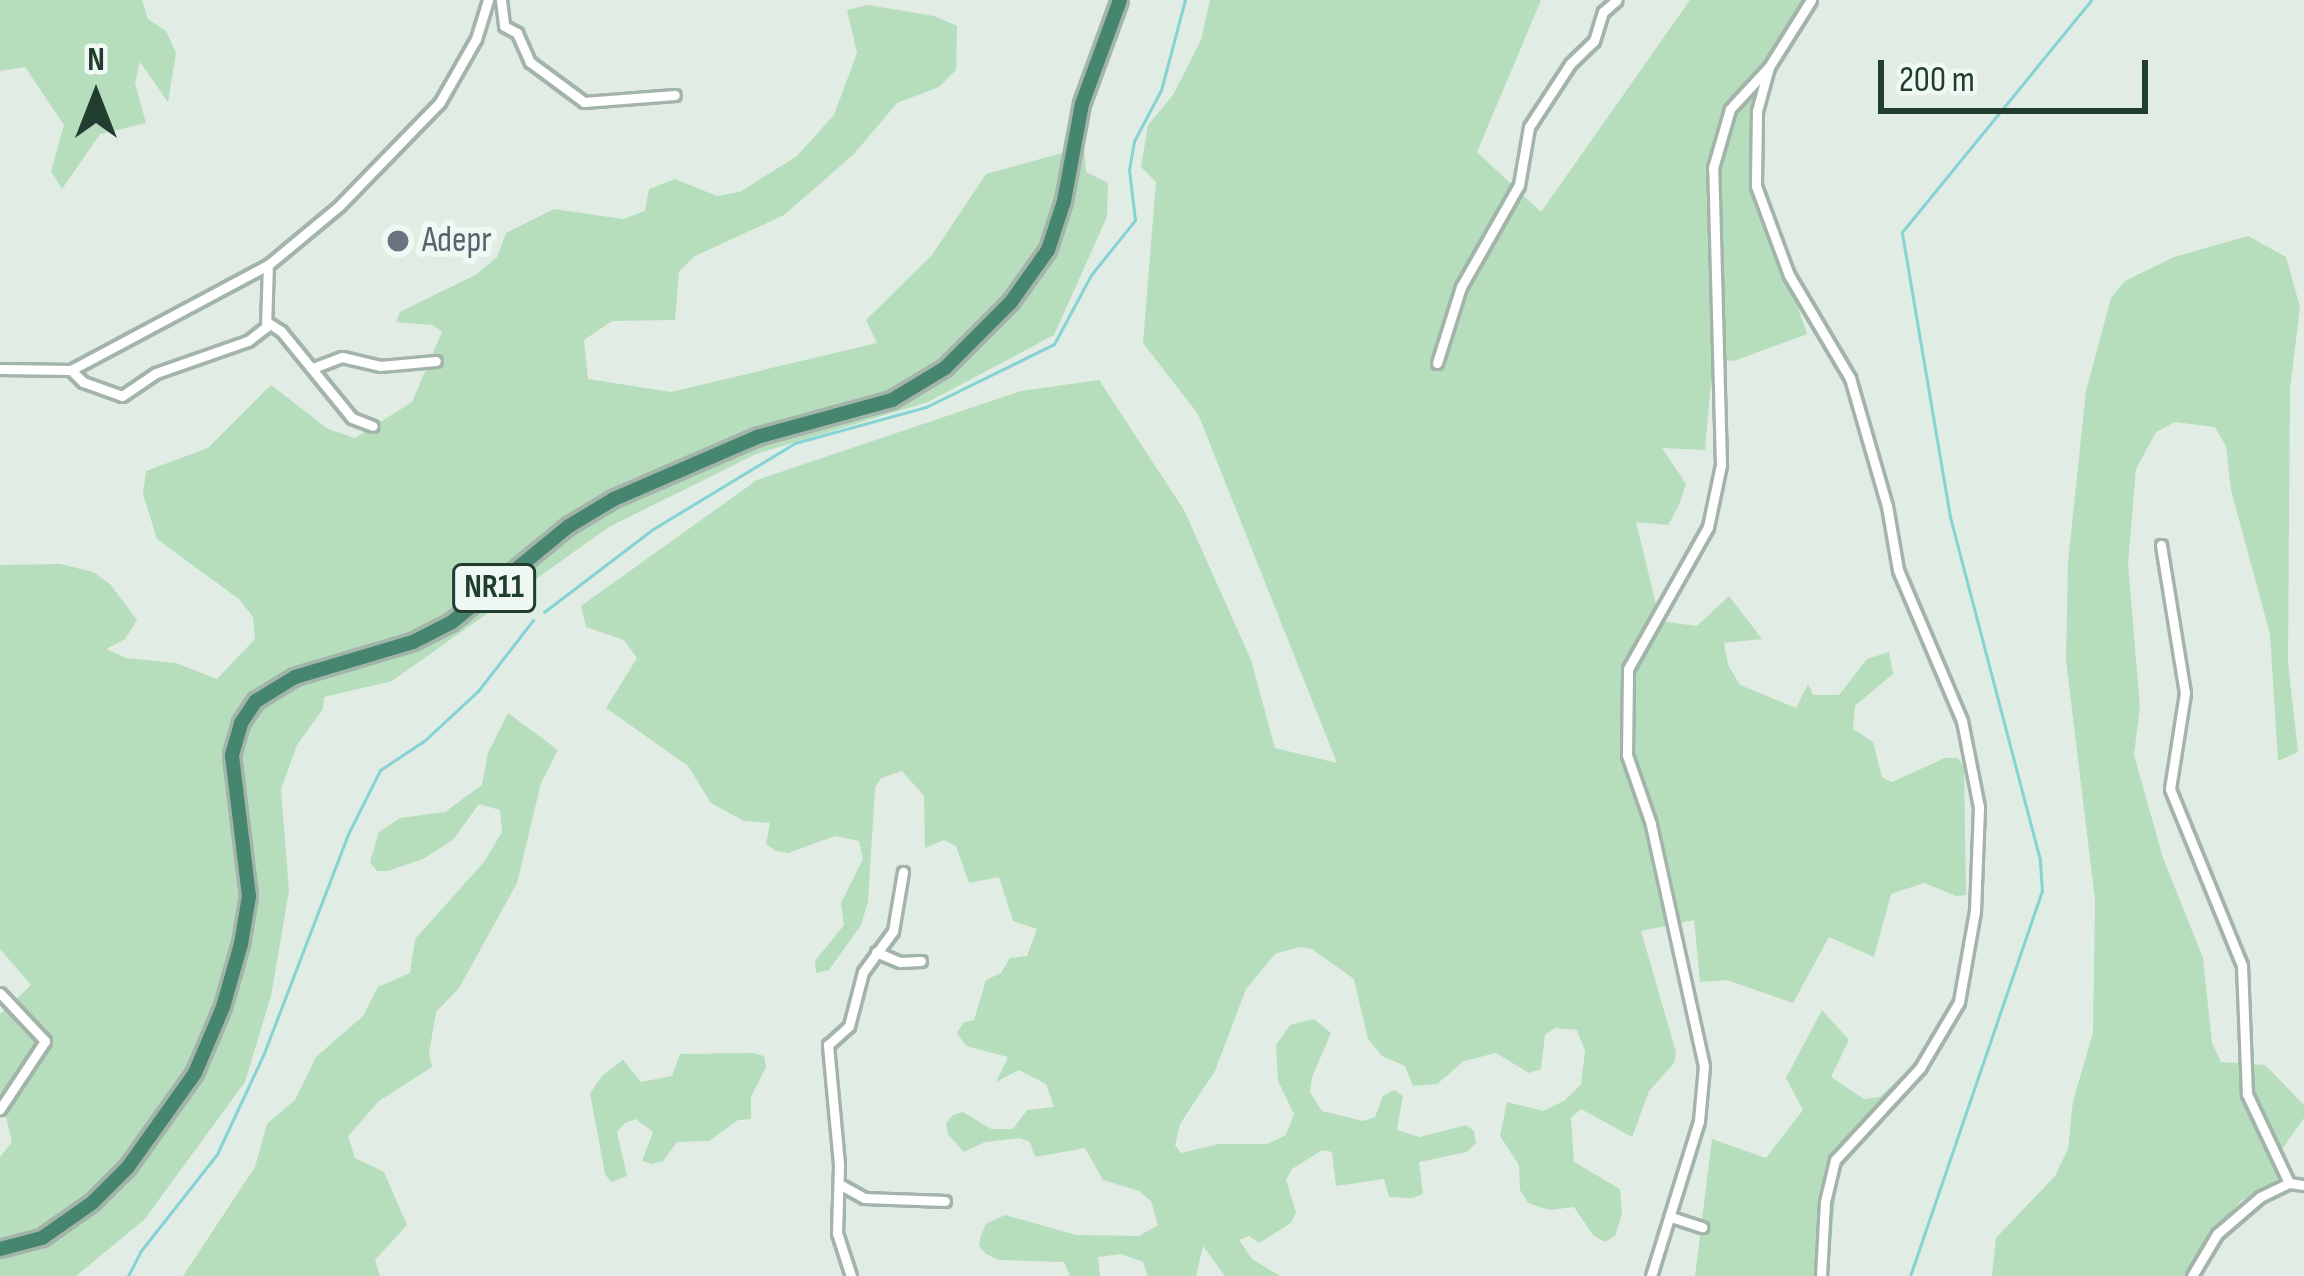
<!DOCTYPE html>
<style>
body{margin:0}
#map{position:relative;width:2304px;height:1276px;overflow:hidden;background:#e0ece4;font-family:"Sofia Sans Condensed",sans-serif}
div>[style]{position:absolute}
.green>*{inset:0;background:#b7debc}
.stream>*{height:3px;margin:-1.5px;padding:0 1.5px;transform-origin:1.5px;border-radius:1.5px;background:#85d3d4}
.roads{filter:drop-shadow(3px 0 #a3b4aa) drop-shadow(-3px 0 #a3b4aa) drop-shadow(0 3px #a3b4aa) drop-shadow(0 -3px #a3b4aa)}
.minor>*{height:9px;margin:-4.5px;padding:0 4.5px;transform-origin:4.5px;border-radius:4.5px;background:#fff}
.trunk>*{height:14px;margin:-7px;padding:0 7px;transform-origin:7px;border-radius:7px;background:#46866e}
.dots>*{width:33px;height:33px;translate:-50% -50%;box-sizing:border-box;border:6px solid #f0f8f3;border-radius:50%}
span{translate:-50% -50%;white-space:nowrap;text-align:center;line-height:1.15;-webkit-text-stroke:12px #f0f8f3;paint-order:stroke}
.shield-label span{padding:3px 9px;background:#f0f8f3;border:3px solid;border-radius:9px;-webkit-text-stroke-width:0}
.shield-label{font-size:33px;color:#203d30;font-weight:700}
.worship-label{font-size:36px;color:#5b616d}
.left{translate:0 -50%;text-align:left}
.north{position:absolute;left:36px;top:36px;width:120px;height:120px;-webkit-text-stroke:9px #f0f8f3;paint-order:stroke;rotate:0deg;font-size:33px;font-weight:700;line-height:48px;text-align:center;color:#203d30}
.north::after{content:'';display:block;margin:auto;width:42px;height:54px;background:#203d30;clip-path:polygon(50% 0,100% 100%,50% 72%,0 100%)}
.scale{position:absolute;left:1878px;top:60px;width:270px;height:54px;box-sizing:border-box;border:6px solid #203d30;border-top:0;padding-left:15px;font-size:36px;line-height:42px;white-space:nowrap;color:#203d30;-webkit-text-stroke:9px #f0f8f3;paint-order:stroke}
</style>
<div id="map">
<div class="green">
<i style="clip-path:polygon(0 0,142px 0,148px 19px,166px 31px,176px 53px,168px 102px,140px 62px,135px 83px,146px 123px,100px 134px,62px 189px,51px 171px,64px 125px,25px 67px,0 71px)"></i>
<i style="clip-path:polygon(1210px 0,1541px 0,1477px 152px,1541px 212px,1690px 0,1811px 0,1769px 67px,1757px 111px,1756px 186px,1807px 334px,1734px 361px,1713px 359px,1705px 450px,1662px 448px,1686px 484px,1679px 505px,1668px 525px,1636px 522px,1660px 621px,1697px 626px,1729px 596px,1762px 639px,1724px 643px,1728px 665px,1740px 685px,1796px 708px,1808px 684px,1813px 695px,1839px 695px,1867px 659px,1889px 652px,1893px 674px,1855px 706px,1853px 729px,1873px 742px,1882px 777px,1892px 782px,1945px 758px,1958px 758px,1964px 767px,1966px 895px,1956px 896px,1924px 883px,1891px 894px,1874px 957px,1829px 937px,1793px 1003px,1727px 980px,1700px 982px,1694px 920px,1641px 931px,1676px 1052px,1674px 1063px,1649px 1091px,1632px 1137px,1581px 1109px,1571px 1118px,1574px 1162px,1620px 1189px,1622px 1214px,1615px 1236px,1605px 1242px,1593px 1235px,1574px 1207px,1549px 1210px,1528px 1203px,1520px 1190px,1519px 1165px,1500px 1136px,1507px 1102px,1543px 1111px,1564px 1101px,1581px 1084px,1585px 1051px,1577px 1030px,1555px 1028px,1545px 1035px,1541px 1069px,1529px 1073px,1496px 1053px,1464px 1061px,1437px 1084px,1413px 1086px,1405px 1066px,1382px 1056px,1368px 1039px,1354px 979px,1312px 949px,1299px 947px,1275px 954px,1246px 989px,1215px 1071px,1180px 1124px,1175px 1145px,1181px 1153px,1219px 1144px,1267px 1144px,1286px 1135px,1294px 1114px,1278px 1081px,1276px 1045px,1290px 1025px,1314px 1019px,1331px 1033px,1312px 1077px,1310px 1092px,1322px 1111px,1363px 1121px,1375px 1117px,1383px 1096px,1394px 1090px,1403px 1096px,1397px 1130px,1420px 1137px,1466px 1125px,1474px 1131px,1476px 1143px,1467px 1152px,1419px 1162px,1423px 1194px,1412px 1198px,1389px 1197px,1384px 1179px,1336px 1186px,1332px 1152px,1322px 1150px,1292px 1169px,1286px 1180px,1296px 1212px,1291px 1223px,1259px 1243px,1249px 1236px,1239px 1240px,1252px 1259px,1280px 1276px,1225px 1276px,1203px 1246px,1196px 1276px,1148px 1276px,1143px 1262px,1121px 1254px,1098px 1257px,1100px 1276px,1070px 1276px,1064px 1262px,999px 1260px,986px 1254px,979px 1246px,981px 1235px,986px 1224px,1005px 1215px,1076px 1235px,1139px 1236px,1158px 1225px,1151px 1201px,1139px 1191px,1103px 1180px,1085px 1148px,1035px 1157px,1030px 1142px,1020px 1138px,985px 1142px,964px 1152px,948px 1134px,946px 1123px,953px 1115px,963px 1112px,991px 1129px,1013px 1129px,1027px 1110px,1054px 1107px,1046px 1084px,1019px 1070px,996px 1082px,1008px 1057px,966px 1046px,957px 1033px,963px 1023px,974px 1020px,986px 980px,1001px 973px,1010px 958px,1027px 956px,1037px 929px,1013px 921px,999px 877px,969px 883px,956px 846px,944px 840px,925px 848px,924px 796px,902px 771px,881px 778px,875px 788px,868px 902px,861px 925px,829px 970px,816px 973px,815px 961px,844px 925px,841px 903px,863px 859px,859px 841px,835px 836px,788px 853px,776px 851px,766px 844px,770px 823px,744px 821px,711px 803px,688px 766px,606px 708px,637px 658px,624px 640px,586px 627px,581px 606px,757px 480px,1021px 391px,1099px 380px,1184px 510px,1251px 660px,1275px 748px,1337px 763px,1198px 414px,1143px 343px,1156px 182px,1141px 167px,1148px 125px,1173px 95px,1201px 40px)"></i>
<i style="clip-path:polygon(868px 5px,934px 16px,957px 26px,956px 70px,939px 87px,897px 103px,854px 154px,784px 215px,695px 256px,679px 272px,675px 320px,612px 321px,584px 340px,588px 379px,671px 392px,877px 343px,866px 320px,932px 255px,986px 174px,1084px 147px,1086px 172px,1108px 183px,1107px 217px,1054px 335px,928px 402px,756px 454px,609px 527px,392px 681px,324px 697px,323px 709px,297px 745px,281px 789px,289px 891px,271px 996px,245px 1082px,144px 1220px,76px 1276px,0 1276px,0 1157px,12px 1142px,0 1091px,0 1014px,31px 985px,0 949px,0 565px,60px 564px,93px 572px,110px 584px,137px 620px,125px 639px,106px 649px,126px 658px,176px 663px,217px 679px,255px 639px,253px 617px,239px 599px,157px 539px,143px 494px,146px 471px,208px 448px,271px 385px,328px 429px,355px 438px,412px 402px,442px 332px,433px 325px,396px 322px,400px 312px,477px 274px,497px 257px,506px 233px,554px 209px,623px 219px,645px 211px,649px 189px,675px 179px,717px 196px,740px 192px,797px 156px,834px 115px,857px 53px,847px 10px)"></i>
<i style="clip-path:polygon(2248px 236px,2286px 257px,2300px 307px,2290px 389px,2288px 663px,2298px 752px,2278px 761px,2270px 634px,2231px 490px,2226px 446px,2215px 427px,2175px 422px,2156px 432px,2136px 469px,2128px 563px,2140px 707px,2134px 755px,2163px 858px,2203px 958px,2212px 1043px,2221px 1062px,2265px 1065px,2304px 1105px,2304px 1118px,2273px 1162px,2278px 1179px,2241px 1201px,2211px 1234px,2200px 1276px,1992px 1276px,1996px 1238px,2055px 1176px,2068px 1149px,2073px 1101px,2093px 1033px,2095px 900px,2066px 660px,2068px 562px,2086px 391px,2111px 298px,2125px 281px,2174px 257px)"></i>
<i style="clip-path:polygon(508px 713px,558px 750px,541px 783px,517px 883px,459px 988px,436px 1012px,429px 1054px,432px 1067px,379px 1101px,348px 1136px,355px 1158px,384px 1172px,407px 1225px,375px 1260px,380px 1276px,183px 1276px,255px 1167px,267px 1124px,295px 1100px,316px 1057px,363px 1016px,378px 987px,410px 973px,415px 939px,484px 862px,502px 832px,500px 810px,479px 804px,453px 840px,423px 859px,388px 871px,377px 871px,370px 862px,379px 832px,400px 818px,445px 812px,482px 785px,488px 753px)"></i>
<i style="clip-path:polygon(1822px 1010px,1849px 1040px,1831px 1077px,1864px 1099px,1880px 1097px,1902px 1076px,1907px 1096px,1847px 1153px,1838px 1169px,1828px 1276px,1695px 1276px,1712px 1139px,1766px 1158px,1803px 1110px,1786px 1078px)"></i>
<i style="clip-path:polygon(752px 1053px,764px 1056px,766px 1067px,751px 1097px,751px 1119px,738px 1120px,709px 1141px,677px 1142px,663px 1161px,652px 1164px,642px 1161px,653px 1132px,636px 1119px,625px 1123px,617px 1132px,627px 1176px,611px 1182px,605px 1174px,590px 1093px,603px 1075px,623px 1060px,641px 1082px,672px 1076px,680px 1054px)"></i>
</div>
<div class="stream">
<i style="left:544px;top:612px;width:137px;rotate:-37.3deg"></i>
<i style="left:653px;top:529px;width:166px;rotate:-31.2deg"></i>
<i style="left:795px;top:443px;width:136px;rotate:-15.4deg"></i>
<i style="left:926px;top:407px;width:143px;rotate:-26.2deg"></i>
<i style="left:1054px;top:344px;width:78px;rotate:-61.8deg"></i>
<i style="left:1091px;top:275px;width:70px;rotate:-51.3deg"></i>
<i style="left:1135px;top:220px;width:50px;rotate:-96.8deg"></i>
<i style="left:1129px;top:170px;width:29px;rotate:-80deg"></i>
<i style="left:1134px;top:141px;width:58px;rotate:-62.1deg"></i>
<i style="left:1161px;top:90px;width:93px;rotate:-75.1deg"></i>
<i style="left:128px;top:1276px;width:27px;rotate:-63deg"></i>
<i style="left:140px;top:1252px;width:125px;rotate:-51.8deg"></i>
<i style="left:217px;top:1154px;width:111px;rotate:-65deg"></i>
<i style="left:264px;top:1053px;width:237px;rotate:-69deg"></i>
<i style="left:349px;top:832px;width:69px;rotate:-63.4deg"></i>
<i style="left:380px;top:770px;width:53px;rotate:-33.4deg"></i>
<i style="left:424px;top:741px;width:74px;rotate:-42.8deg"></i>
<i style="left:478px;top:691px;width:90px;rotate:-52.2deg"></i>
<i style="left:1910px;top:1276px;width:407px;rotate:-71.1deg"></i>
<i style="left:2042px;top:891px;width:31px;rotate:-94deg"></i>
<i style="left:2040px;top:860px;width:355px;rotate:-104.7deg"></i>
<i style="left:1950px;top:517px;width:289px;rotate:-99.6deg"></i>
<i style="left:1902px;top:232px;width:299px;rotate:-50.8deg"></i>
</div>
<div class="roads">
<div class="minor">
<i style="left:501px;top:0;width:26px;rotate:83deg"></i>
<i style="left:504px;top:26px;width:15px;rotate:28deg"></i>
<i style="left:517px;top:33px;width:32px;rotate:66deg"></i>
<i style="left:530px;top:62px;width:67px;rotate:36.5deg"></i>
<i style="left:584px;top:102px;width:91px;rotate:-4.4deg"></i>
<i style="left:1811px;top:0;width:79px;rotate:122.1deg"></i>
<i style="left:1769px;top:67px;width:46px;rotate:105.3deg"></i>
<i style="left:1757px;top:111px;width:75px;rotate:90.8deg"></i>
<i style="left:1756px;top:186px;width:95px;rotate:69.7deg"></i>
<i style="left:1789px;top:275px;width:120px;rotate:59.4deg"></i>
<i style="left:1850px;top:378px;width:133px;rotate:73.9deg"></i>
<i style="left:1887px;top:506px;width:65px;rotate:80.2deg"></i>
<i style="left:1898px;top:570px;width:164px;rotate:67deg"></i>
<i style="left:1962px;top:721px;width:88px;rotate:78.8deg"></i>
<i style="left:1979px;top:807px;width:104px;rotate:92.2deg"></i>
<i style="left:1975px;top:911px;width:92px;rotate:100deg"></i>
<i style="left:1959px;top:1002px;width:77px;rotate:120.6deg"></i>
<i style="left:1920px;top:1068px;width:125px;rotate:132.7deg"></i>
<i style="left:1835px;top:1160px;width:43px;rotate:103.4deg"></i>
<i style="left:1825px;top:1202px;width:74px;rotate:93.1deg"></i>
<i style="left:267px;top:322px;width:17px;rotate:33deg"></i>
<i style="left:281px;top:331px;width:112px;rotate:50.8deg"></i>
<i style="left:352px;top:418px;width:22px;rotate:21deg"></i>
<i style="left:1437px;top:363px;width:80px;rotate:-72.5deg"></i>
<i style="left:1461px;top:287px;width:117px;rotate:-60.4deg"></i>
<i style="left:1519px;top:185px;width:59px;rotate:-80.2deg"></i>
<i style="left:1529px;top:127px;width:75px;rotate:-56.9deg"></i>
<i style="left:1570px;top:64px;width:33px;rotate:-44deg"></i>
<i style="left:1594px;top:41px;width:30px;rotate:-73deg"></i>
<i style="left:1603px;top:12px;width:18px;rotate:-41deg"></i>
<i style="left:313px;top:368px;width:31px;rotate:-21deg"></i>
<i style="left:342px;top:357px;width:39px;rotate:13deg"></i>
<i style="left:380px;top:366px;width:56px;rotate:-5.1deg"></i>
<i style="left:0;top:369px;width:71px;rotate:0.8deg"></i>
<i style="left:71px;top:370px;width:223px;rotate:-28.1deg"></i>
<i style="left:268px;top:265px;width:92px;rotate:-39.7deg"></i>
<i style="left:339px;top:206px;width:145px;rotate:-45.8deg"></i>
<i style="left:440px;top:102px;width:73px;rotate:-60.3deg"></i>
<i style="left:476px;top:39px;width:41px;rotate:-72.9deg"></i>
<i style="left:71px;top:370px;width:17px;rotate:45deg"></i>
<i style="left:83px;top:382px;width:41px;rotate:19.7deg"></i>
<i style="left:122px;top:396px;width:41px;rotate:-34.1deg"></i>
<i style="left:156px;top:373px;width:97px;rotate:-19.2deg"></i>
<i style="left:248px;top:341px;width:23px;rotate:-38deg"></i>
<i style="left:266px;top:327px;width:62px;rotate:-88.2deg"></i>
<i style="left:2161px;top:545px;width:150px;rotate:80.8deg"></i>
<i style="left:2185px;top:693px;width:97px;rotate:98.9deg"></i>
<i style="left:2170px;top:789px;width:190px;rotate:67.8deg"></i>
<i style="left:2242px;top:965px;width:129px;rotate:87.8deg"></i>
<i style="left:2247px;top:1094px;width:98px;rotate:64.7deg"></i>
<i style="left:876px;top:952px;width:26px;rotate:23deg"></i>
<i style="left:900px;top:962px;width:21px;rotate:-3deg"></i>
<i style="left:0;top:993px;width:66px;rotate:46.8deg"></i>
<i style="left:45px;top:1041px;width:82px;rotate:123.5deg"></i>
<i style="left:839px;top:1184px;width:29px;rotate:29deg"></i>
<i style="left:864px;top:1198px;width:81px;rotate:2.1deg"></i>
<i style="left:1671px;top:1217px;width:33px;rotate:18deg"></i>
<i style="left:851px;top:1276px;width:45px;rotate:-108deg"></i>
<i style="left:837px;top:1233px;width:69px;rotate:-88.3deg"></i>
<i style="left:839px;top:1164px;width:120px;rotate:-95.3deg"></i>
<i style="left:828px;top:1045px;width:28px;rotate:-42deg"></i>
<i style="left:849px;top:1026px;width:56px;rotate:-75.5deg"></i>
<i style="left:863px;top:972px;width:51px;rotate:-53.8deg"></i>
<i style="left:893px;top:931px;width:60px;rotate:-80.4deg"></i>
<i style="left:1651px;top:1276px;width:162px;rotate:-72.8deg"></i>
<i style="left:1699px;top:1121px;width:55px;rotate:-84.8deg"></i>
<i style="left:1704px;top:1066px;width:248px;rotate:-102.4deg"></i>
<i style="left:1651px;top:824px;width:73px;rotate:-109.2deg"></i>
<i style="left:1627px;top:755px;width:86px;rotate:-89.3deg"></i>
<i style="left:1628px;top:669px;width:163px;rotate:-60.6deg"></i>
<i style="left:1708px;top:527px;width:63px;rotate:-78.2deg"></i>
<i style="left:1721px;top:465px;width:297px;rotate:-91.5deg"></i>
<i style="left:1713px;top:168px;width:61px;rotate:-73.9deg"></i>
<i style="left:1730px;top:109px;width:56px;rotate:-47.2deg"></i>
<i style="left:2192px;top:1276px;width:49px;rotate:-59.2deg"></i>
<i style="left:2217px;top:1234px;width:57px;rotate:-40.7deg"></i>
<i style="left:2260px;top:1197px;width:32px;rotate:-26deg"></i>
<i style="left:2289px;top:1183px;width:15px;rotate:8deg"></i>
</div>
<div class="trunk">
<i style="left:0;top:1249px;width:43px;rotate:-14.7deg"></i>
<i style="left:42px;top:1238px;width:61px;rotate:-35deg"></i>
<i style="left:92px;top:1203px;width:51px;rotate:-45deg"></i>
<i style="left:128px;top:1167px;width:115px;rotate:-54.5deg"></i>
<i style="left:195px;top:1073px;width:72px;rotate:-67deg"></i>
<i style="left:223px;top:1007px;width:66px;rotate:-74.1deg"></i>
<i style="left:241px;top:944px;width:49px;rotate:-80.5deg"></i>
<i style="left:249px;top:896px;width:142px;rotate:-96.9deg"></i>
<i style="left:232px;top:755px;width:33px;rotate:-74deg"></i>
<i style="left:241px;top:723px;width:27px;rotate:-56deg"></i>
<i style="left:256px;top:701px;width:46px;rotate:-31.6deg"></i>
<i style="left:295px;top:677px;width:123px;rotate:-16.5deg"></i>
<i style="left:413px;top:642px;width:44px;rotate:-27.1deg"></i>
<i style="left:452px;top:622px;width:151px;rotate:-39.4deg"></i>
<i style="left:569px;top:526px;width:52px;rotate:-31deg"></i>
<i style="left:614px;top:499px;width:156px;rotate:-23.4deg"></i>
<i style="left:757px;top:437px;width:140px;rotate:-15.3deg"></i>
<i style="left:892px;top:400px;width:62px;rotate:-31.1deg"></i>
<i style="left:945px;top:368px;width:93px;rotate:-45deg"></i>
<i style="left:1011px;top:302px;width:64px;rotate:-54.6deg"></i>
<i style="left:1048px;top:250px;width:52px;rotate:-71.9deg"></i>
<i style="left:1064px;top:201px;width:99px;rotate:-79.5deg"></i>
<i style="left:1082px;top:104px;width:111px;rotate:-69.9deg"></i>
</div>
</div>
<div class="dots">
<i style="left:398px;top:241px;background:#6b7280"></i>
</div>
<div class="shield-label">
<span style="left:494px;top:588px">NR11</span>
</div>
<div class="worship-label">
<span class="left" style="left:422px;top:241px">Adepr</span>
</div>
<div class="north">N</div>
<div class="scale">200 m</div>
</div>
